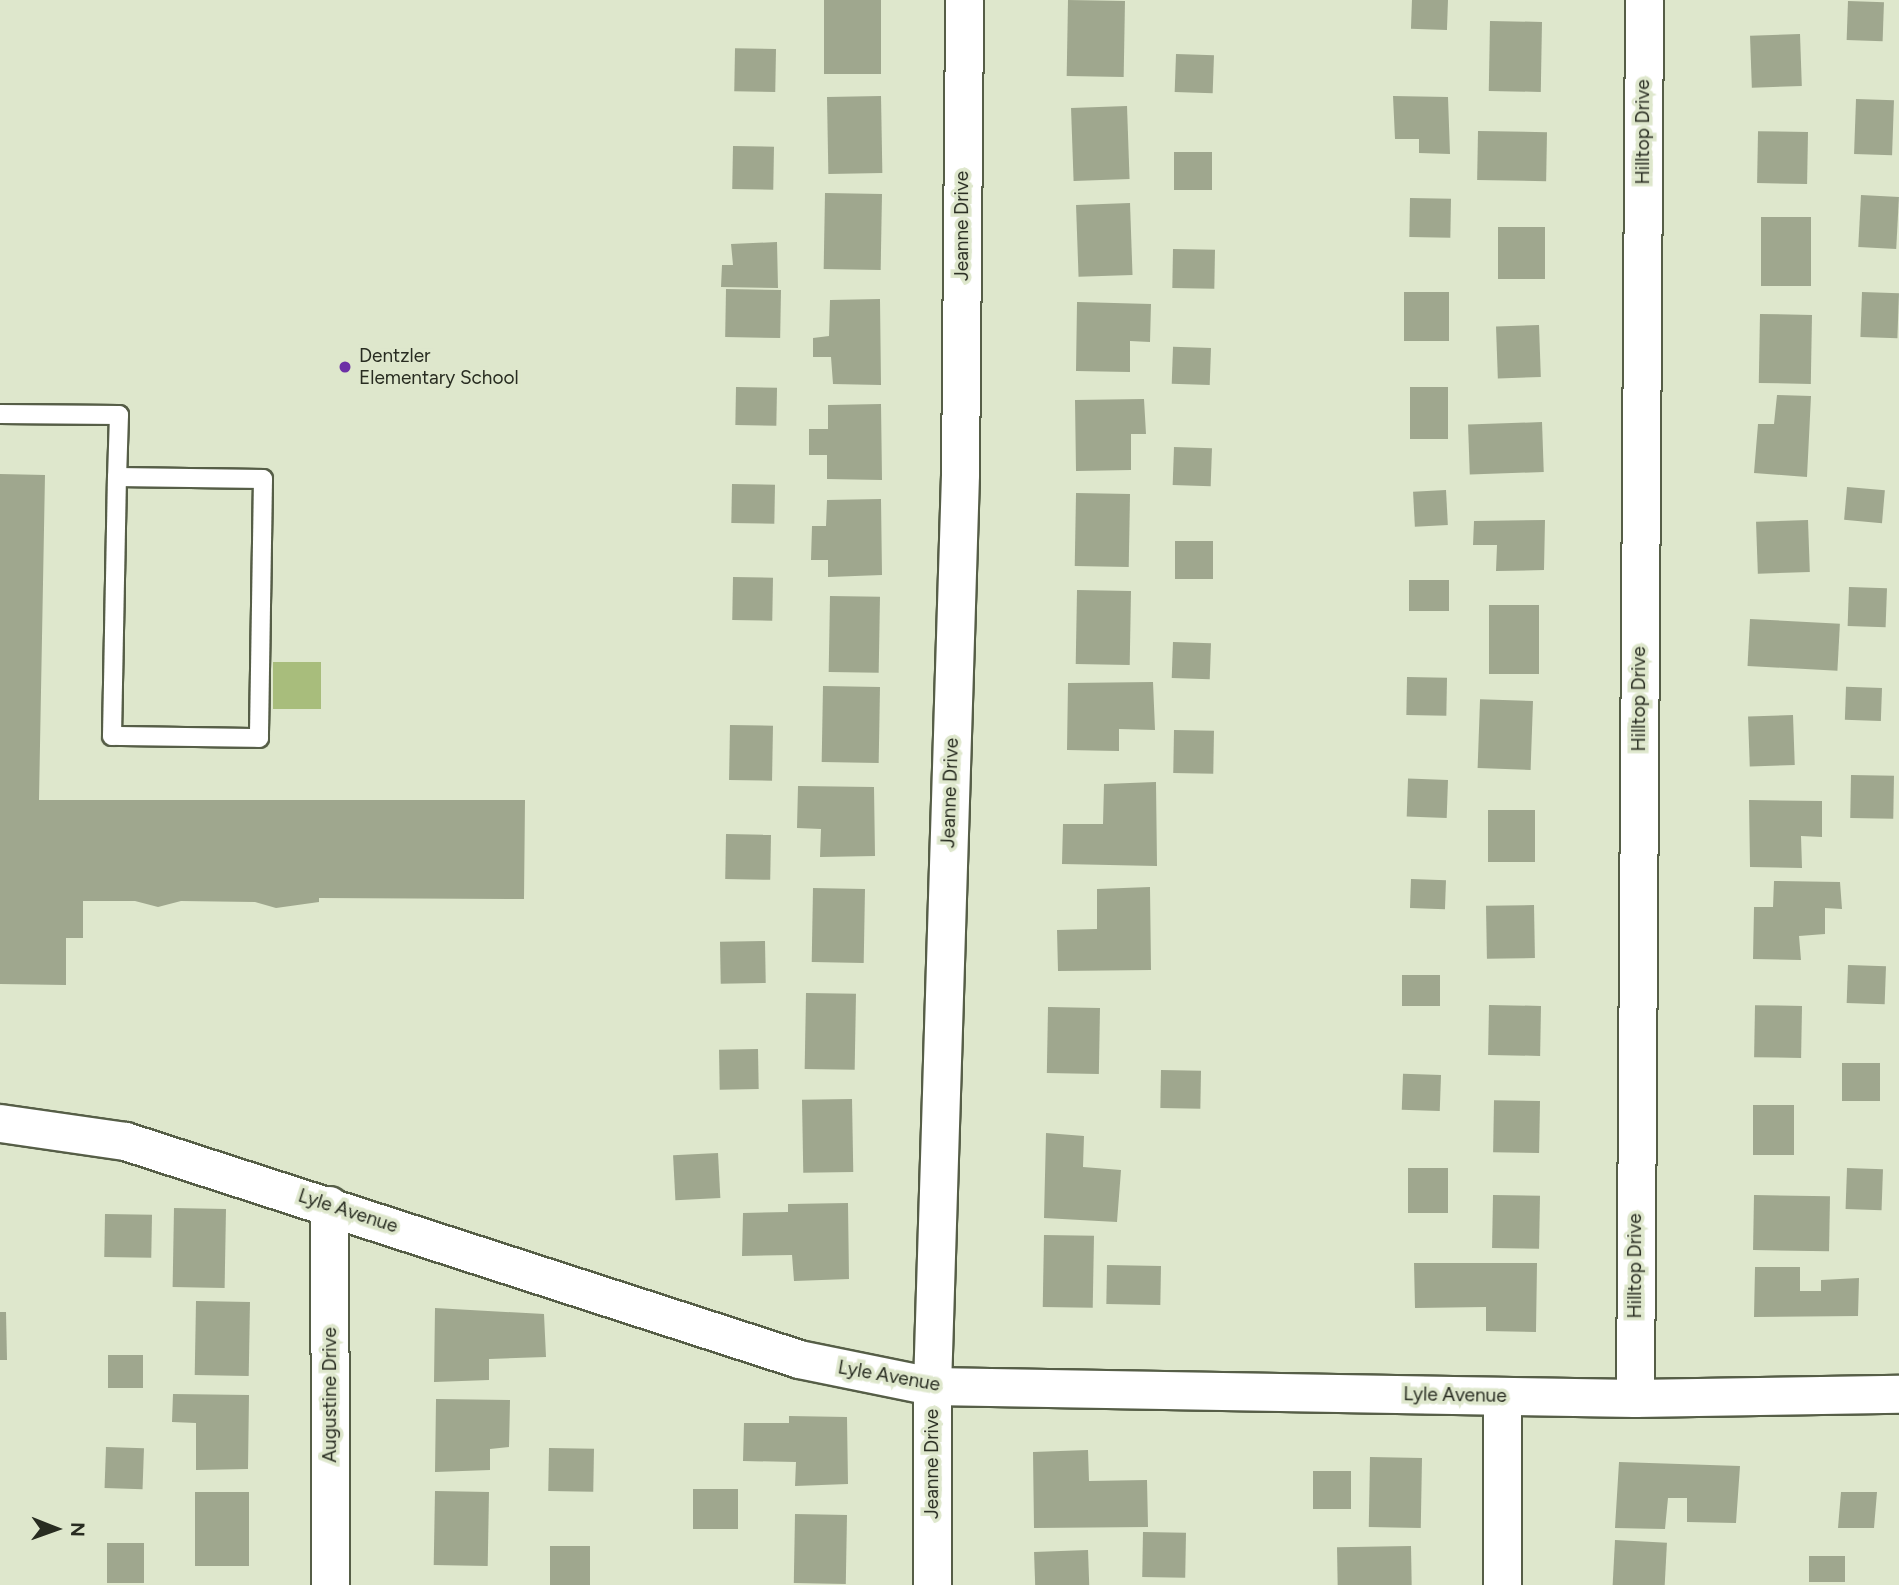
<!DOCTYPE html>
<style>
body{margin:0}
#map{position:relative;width:1899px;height:1585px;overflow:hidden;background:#dee7cc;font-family:Figtree,sans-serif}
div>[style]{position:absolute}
.green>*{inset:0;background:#a8bd7c;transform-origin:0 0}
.building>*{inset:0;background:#9fa78e;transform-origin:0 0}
.roads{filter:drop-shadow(2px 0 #565e47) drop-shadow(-2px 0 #565e47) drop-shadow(0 2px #565e47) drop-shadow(0 -2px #565e47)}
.service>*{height:18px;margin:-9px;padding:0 9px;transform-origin:9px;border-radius:9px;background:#fff}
.minor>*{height:37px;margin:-18.5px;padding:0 18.5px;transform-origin:18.5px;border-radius:18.5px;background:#fff}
.dots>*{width:19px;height:19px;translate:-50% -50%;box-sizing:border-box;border:4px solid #dee7cc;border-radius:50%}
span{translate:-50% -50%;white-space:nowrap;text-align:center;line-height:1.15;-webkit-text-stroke:7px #dee7cc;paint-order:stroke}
.street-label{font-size:19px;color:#282c21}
.poi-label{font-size:19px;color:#282c21}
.left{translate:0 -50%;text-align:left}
.north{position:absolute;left:21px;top:1494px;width:70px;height:70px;-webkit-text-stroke:5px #dee7cc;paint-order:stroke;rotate:91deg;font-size:19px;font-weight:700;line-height:28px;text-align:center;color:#282c21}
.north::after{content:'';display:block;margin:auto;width:24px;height:32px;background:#282c21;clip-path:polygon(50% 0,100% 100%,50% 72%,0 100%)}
</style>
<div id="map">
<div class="green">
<i style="left:273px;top:662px;width:48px;height:47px"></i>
</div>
<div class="building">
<i style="left:824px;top:0;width:57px;height:74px"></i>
<i style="left:1068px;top:0;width:57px;height:76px;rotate:1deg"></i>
<i style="left:1448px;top:0;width:30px;height:36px;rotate:92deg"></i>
<i style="left:1848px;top:1px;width:36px;height:39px;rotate:2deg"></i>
<i style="left:1490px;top:21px;width:52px;height:70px;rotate:1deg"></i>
<i style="left:1800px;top:34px;width:52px;height:50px;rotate:88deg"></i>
<i style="left:776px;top:49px;width:43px;height:41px;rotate:91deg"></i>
<i style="left:1176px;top:54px;width:38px;height:38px;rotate:2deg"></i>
<i style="left:881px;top:96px;width:77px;height:54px;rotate:89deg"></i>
<i style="clip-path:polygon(1393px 96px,1448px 97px,1450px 154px,1419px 153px,1419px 139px,1395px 139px)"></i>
<i style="left:1856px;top:99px;width:38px;height:55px;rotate:2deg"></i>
<i style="left:1127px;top:106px;width:73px;height:56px;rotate:88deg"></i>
<i style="left:1478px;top:131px;width:69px;height:49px;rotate:1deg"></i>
<i style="left:1808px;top:132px;width:52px;height:50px;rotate:91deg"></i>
<i style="left:733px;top:146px;width:41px;height:43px;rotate:1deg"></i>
<i style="left:1174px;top:152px;width:38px;height:38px"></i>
<i style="left:825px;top:193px;width:57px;height:76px;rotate:1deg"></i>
<i style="left:1861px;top:195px;width:38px;height:52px;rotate:3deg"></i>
<i style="left:1410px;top:198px;width:41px;height:39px;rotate:1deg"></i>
<i style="left:1130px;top:203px;width:72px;height:54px;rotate:88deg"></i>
<i style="left:1761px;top:217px;width:50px;height:69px"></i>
<i style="left:1545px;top:227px;width:52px;height:47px;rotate:90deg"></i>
<i style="clip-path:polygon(777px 242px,778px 288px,721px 287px,722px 265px,733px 265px,731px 244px)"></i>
<i style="left:1173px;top:249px;width:42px;height:39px;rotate:1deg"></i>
<i style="left:726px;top:289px;width:55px;height:48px;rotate:1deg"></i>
<i style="left:1404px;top:292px;width:45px;height:49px"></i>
<i style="left:1862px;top:292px;width:37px;height:45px;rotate:2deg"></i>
<i style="clip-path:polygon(880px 299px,881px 385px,833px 384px,831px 357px,813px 357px,813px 338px,829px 336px,830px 300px)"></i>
<i style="clip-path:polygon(1077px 302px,1151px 304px,1150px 342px,1130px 341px,1130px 372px,1076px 371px)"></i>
<i style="left:1760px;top:314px;width:52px;height:69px;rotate:1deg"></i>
<i style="left:1539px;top:325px;width:52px;height:43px;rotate:88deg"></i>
<i style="left:1211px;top:348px;width:37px;height:38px;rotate:92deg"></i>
<i style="left:736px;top:387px;width:41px;height:38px;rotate:1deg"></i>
<i style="left:1410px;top:387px;width:38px;height:52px"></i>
<i style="clip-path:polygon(1777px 395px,1811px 396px,1807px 477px,1754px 473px,1758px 424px,1774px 424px)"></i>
<i style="clip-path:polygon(1144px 399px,1146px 434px,1131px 434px,1131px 470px,1076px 471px,1075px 400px)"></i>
<i style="clip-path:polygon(881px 404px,882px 480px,827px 479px,827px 455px,809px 455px,809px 429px,828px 429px,828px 405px)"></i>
<i style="left:1542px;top:422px;width:50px;height:74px;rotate:88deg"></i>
<i style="left:1174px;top:447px;width:38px;height:38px;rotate:2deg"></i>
<i style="clip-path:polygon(0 474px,45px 475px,39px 800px,525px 800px,524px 899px,319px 898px,319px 902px,276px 908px,255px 902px,181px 901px,158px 907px,135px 901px,83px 901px,83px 938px,66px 938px,66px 985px,0 984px)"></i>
<i style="left:732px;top:484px;width:43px;height:39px;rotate:1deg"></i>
<i style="left:1847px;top:487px;width:38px;height:33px;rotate:5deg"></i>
<i style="left:1446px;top:490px;width:35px;height:33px;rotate:87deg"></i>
<i style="left:1130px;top:494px;width:73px;height:54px;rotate:91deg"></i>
<i style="clip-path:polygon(881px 499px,882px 575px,828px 577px,828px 560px,811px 560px,812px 526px,826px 526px,827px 500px)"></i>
<i style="clip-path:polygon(1545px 520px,1544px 570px,1496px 571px,1497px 545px,1473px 545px,1474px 521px)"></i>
<i style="left:1808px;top:520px;width:52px;height:52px;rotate:88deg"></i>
<i style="left:1175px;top:541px;width:38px;height:38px"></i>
<i style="left:733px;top:577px;width:40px;height:43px;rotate:1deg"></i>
<i style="left:1449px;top:580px;width:31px;height:40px;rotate:90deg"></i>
<i style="left:1849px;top:587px;width:38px;height:39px;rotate:2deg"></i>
<i style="left:1077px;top:590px;width:54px;height:74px;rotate:1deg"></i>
<i style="left:830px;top:596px;width:50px;height:76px;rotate:1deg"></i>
<i style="left:1489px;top:605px;width:50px;height:69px"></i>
<i style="left:1750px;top:619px;width:90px;height:47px;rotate:3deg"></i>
<i style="left:1173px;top:642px;width:38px;height:36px;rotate:2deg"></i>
<i style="left:1407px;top:677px;width:40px;height:38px;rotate:1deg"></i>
<i style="clip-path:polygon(1153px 682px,1155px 730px,1119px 729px,1119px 751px,1067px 750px,1068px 683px)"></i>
<i style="left:823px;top:686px;width:57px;height:76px;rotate:1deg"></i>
<i style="left:1882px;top:688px;width:33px;height:36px;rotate:92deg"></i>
<i style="left:1533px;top:701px;width:69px;height:53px;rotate:92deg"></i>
<i style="left:1793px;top:715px;width:50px;height:45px;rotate:88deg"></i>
<i style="left:730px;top:725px;width:43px;height:55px;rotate:1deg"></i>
<i style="left:1174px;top:730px;width:40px;height:43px;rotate:1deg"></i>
<i style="left:1851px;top:775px;width:43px;height:43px;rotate:1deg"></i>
<i style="left:1448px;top:780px;width:38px;height:40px;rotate:92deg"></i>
<i style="clip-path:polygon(1156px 782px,1157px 866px,1062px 864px,1063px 824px,1103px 824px,1104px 784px)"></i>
<i style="clip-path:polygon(798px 786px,874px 787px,875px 856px,820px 857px,821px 829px,797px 828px)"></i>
<i style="clip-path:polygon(1749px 800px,1822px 801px,1822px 837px,1801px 836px,1802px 868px,1750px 867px)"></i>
<i style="left:1488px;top:810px;width:47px;height:52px"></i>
<i style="left:726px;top:834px;width:45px;height:45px;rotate:1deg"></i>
<i style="left:1411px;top:879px;width:35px;height:29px;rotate:2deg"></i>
<i style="clip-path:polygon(1774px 881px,1840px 882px,1842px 909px,1825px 908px,1825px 934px,1799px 936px,1801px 960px,1753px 959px,1754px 907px,1773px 907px)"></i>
<i style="clip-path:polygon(1150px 887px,1151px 970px,1058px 971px,1057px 930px,1097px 929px,1097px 889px)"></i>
<i style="left:813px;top:888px;width:52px;height:74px;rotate:1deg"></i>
<i style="left:1534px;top:905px;width:53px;height:48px;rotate:89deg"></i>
<i style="left:765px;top:941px;width:42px;height:45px;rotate:89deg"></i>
<i style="left:1848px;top:965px;width:38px;height:38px;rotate:2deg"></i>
<i style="left:1402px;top:975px;width:38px;height:31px"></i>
<i style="left:806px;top:993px;width:50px;height:76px;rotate:1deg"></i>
<i style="left:1489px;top:1005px;width:52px;height:50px;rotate:1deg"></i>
<i style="left:1802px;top:1006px;width:52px;height:47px;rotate:91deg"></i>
<i style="left:1048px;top:1007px;width:52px;height:66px;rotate:1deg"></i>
<i style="left:758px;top:1049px;width:40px;height:39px;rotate:89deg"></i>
<i style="left:1842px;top:1063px;width:38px;height:38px"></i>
<i style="left:1161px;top:1070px;width:40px;height:38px;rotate:1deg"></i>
<i style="left:1441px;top:1075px;width:36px;height:38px;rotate:92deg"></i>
<i style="left:852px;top:1099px;width:73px;height:50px;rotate:89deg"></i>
<i style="left:1540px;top:1101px;width:52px;height:46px;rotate:91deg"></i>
<i style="left:1753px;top:1105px;width:41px;height:50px"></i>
<i style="clip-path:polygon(1046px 1133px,1084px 1136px,1083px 1167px,1121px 1170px,1117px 1222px,1044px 1218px)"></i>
<i style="left:718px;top:1153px;width:45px;height:45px;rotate:87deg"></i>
<i style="left:1408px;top:1168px;width:40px;height:45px"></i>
<i style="left:1847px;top:1168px;width:36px;height:41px;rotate:2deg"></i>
<i style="left:1493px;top:1195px;width:47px;height:53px;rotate:1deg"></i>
<i style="left:1754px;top:1195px;width:76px;height:55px;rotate:1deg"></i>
<i style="clip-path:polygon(848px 1203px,849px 1279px,794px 1281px,792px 1255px,742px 1256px,743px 1213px,788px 1212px,788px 1204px)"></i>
<i style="left:174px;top:1208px;width:52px;height:79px;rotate:1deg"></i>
<i style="left:105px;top:1214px;width:47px;height:43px;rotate:1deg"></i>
<i style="left:1044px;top:1235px;width:50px;height:72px;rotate:1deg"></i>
<i style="clip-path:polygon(1414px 1263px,1537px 1263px,1536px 1332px,1486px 1331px,1486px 1307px,1415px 1308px)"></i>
<i style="left:1107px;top:1265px;width:54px;height:39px;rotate:1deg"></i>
<i style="clip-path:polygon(1755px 1267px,1800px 1267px,1800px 1291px,1821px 1291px,1821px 1280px,1859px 1278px,1858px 1316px,1754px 1317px)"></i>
<i style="left:196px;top:1301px;width:54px;height:74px;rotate:1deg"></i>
<i style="clip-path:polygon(435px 1308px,544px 1314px,546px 1357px,489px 1359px,489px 1380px,434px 1382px)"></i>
<i style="clip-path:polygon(0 1312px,6px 1312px,7px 1360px,0 1360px)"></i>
<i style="left:108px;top:1355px;width:35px;height:33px"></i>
<i style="clip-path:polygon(173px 1394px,249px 1395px,248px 1469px,196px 1470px,196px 1423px,172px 1422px)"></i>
<i style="clip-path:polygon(436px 1399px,510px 1400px,509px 1447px,490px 1449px,490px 1470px,435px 1472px)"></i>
<i style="clip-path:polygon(789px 1416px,847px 1417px,848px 1484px,795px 1486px,796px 1462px,743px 1461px,744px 1423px,789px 1423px)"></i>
<i style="left:106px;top:1447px;width:38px;height:41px;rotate:2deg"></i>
<i style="left:549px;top:1448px;width:45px;height:43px;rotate:1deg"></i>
<i style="clip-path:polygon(1088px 1450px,1089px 1481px,1147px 1480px,1148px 1527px,1034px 1528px,1033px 1452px)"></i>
<i style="left:1370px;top:1457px;width:52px;height:70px;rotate:1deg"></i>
<i style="clip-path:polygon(1619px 1462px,1740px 1466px,1736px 1523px,1687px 1522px,1687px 1498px,1668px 1498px,1665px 1529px,1615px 1528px)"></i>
<i style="left:1313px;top:1471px;width:38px;height:38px"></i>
<i style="left:693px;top:1489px;width:45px;height:40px"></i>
<i style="left:435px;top:1491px;width:54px;height:74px;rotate:1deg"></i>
<i style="left:195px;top:1492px;width:54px;height:74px"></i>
<i style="clip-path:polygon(1841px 1492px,1877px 1492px,1874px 1528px,1838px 1528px)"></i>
<i style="left:795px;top:1514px;width:52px;height:69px;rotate:1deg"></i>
<i style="left:1143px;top:1532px;width:43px;height:45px;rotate:1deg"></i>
<i style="left:1615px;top:1540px;width:52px;height:45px;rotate:3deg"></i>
<i style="left:107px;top:1543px;width:37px;height:40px"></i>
<i style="left:550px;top:1546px;width:40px;height:39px"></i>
<i style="left:1411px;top:1546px;width:39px;height:74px;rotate:89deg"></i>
<i style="left:1088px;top:1550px;width:35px;height:54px;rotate:88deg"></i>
<i style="left:1809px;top:1556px;width:36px;height:26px"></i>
</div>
<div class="roads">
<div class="service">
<i style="left:0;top:414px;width:119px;rotate:0.5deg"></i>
<i style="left:119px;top:415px;width:62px;rotate:91.8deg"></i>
<i style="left:117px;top:477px;width:146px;rotate:0.8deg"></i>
<i style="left:263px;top:479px;width:259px;rotate:90.9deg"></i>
<i style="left:259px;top:738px;width:147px;rotate:-179.2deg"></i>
<i style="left:112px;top:736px;width:259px;rotate:-88.9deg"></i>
</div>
<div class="minor">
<i style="left:0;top:1123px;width:126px;rotate:8.2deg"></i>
<i style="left:125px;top:1141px;width:708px;rotate:17.92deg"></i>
<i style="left:799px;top:1359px;width:136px;rotate:11.5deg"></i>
<i style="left:932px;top:1386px;width:703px;rotate:0.98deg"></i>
<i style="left:1635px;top:1398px;width:264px;rotate:-0.9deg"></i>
<i style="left:329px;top:1205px;width:380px;rotate:89.8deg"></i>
<i style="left:1502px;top:1396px;width:189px;rotate:90deg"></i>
<i style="left:1635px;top:1398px;width:1398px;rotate:-89.63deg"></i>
<i style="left:932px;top:1585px;width:199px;rotate:-90deg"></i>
<i style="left:932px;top:1386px;width:912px;rotate:-88.24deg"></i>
<i style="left:960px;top:474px;width:474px;rotate:-89.5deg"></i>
</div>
</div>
<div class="dots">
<i style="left:345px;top:367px;background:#6c30a6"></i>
</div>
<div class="street-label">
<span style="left:1643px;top:132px;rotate:-90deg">Hilltop Drive</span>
<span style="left:962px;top:226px;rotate:-90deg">Jeanne Drive</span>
<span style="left:1639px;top:699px;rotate:-90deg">Hilltop Drive</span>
<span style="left:950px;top:793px;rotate:-88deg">Jeanne Drive</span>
<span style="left:348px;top:1211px;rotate:18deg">Lyle Avenue</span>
<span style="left:1635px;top:1266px;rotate:-90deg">Hilltop Drive</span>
<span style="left:889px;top:1376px;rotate:10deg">Lyle Avenue</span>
<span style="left:330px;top:1395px;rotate:-90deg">Augustine Drive</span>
<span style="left:1455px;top:1395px;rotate:1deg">Lyle Avenue</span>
<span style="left:932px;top:1464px;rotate:-90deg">Jeanne Drive</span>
</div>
<div class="poi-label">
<span class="left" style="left:359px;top:367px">Dentzler<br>Elementary School</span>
</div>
<div class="north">N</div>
</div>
